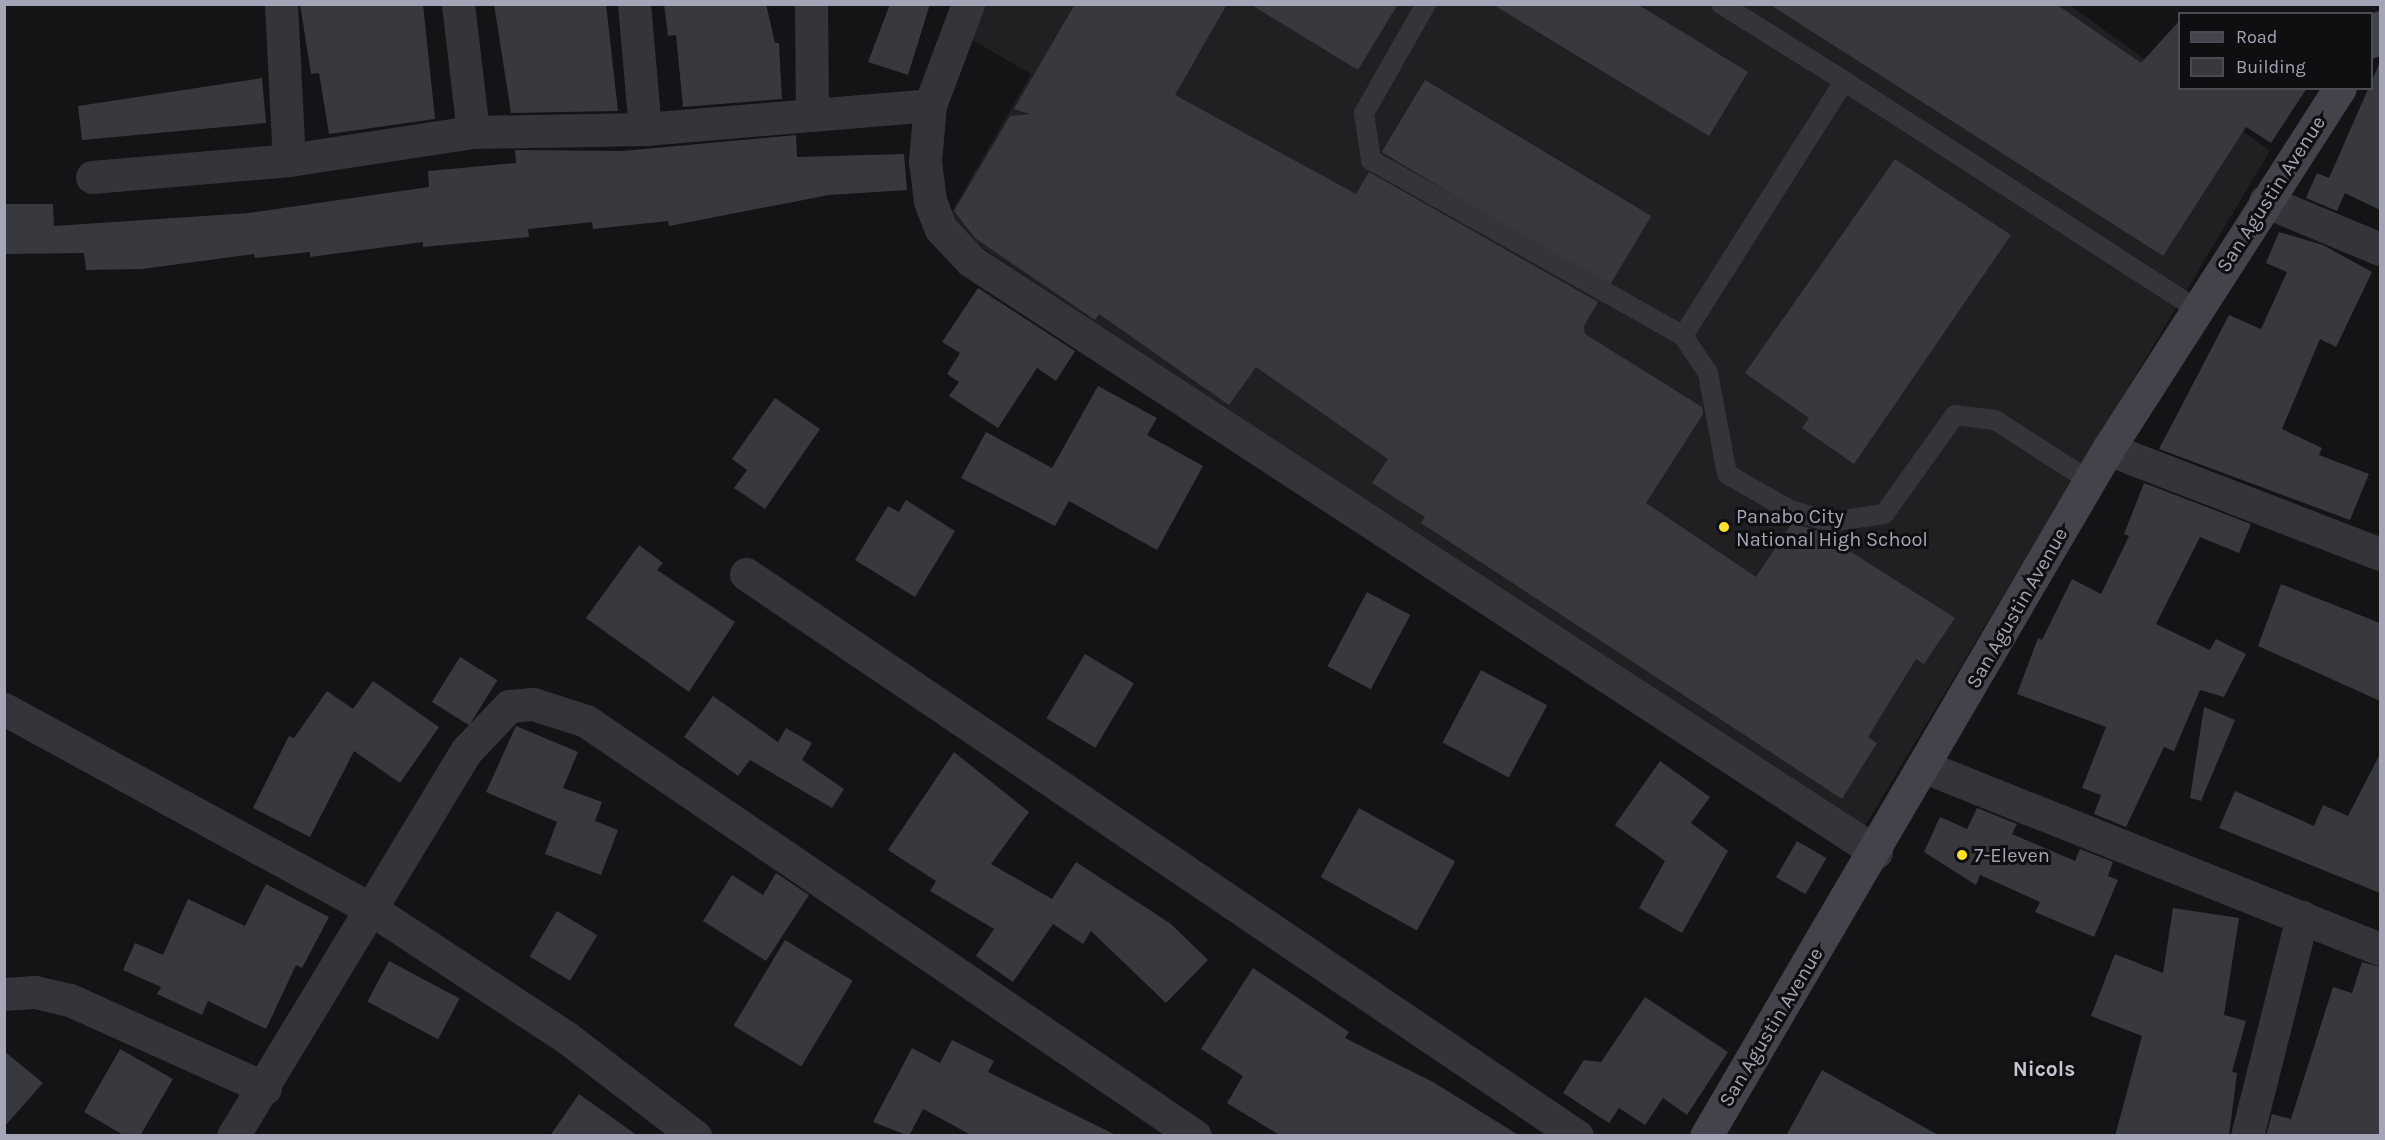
<!DOCTYPE html>
<style>
body{margin:0}
#map{position:relative;width:2385px;height:1140px;overflow:hidden;background:#141416;font-family:Karla,sans-serif}
div>[style]{position:absolute}
.built>*{inset:0;background:#202023}
.building>*{inset:0;background:#38393e;transform-origin:0 0}
.lane>*{height:20px;margin:-10px;padding:0 10px;transform-origin:10px;border-radius:10px;background:#35343b}
.street>*{height:33px;margin:-16.5px;padding:0 16.5px;transform-origin:16.5px;border-radius:16.5px;background:#35343b}
.secondary>*{height:33px;margin:-16.5px;padding:0 16.5px;transform-origin:16.5px;border-radius:16.5px;background:#42434b}
.dots>*{width:16px;height:16px;translate:-50% -50%;box-sizing:border-box;border:3px solid #0f0f11;border-radius:50%}
span{translate:-50% -50%;white-space:nowrap;text-align:center;line-height:1.15;-webkit-text-stroke:6px #0f0f11;paint-order:stroke}
.street-label{font-size:20px;color:#a4a6b7}
.poi-label{font-size:20px;color:#a4a6b7}
.left{translate:0 -50%;text-align:left}
.neighbourhood-label{font-size:21px;color:#c6c6d3;font-weight:700}
.frame{position:absolute;inset:0;border:6px solid #a4a6b7;pointer-events:none}
.legend{position:absolute;left:2178px;top:12px;width:195px;height:78px;box-sizing:border-box;background:#0f0f11;border:2px solid #4b4b53;margin:0;padding:8px 10px;list-style:none;font-size:18px;color:#a4a6b7}
.legend li{display:flex;align-items:center;gap:12px;height:30px}
.legend b{width:30px;border:2px solid #4b4b53}
</style>
<div id="map">
<div class="built">
<i style="clip-path:polygon(981px 5px,2070px 5px,2270px 151px,1862px 831px,945px 223px,1031px 74px,969px 38px)"></i>
</div>
<div class="building">
<i style="clip-path:polygon(300px 4px,423px 4px,435px 119px,329px 134px,319px 73px,311px 74px)"></i>
<i style="clip-path:polygon(494px 4px,606px 4px,618px 111px,511px 113px)"></i>
<i style="clip-path:polygon(664px 4px,766px 4px,775px 43px,779px 43px,782px 99px,683px 107px,676px 35px,668px 36px)"></i>
<i style="clip-path:polygon(890px 4px,930px 4px,908px 75px,868px 62px)"></i>
<i style="clip-path:polygon(1075px 4px,1227px 4px,1175px 95px,1356px 194px,1369px 172px,1598px 302px,1584px 326px,1585px 334px,1702px 407px,1703px 414px,1646px 503px,1756px 577px,1792px 523px,1818px 531px,1955px 618px,1924px 664px,1916px 659px,1868px 737px,1877px 743px,1842px 799px,1421px 523px,1425px 517px,1372px 483px,1388px 459px,1256px 367px,1229px 405px,1099px 314px,1095px 320px,975px 238px,954px 211px,1010px 116px,1030px 114px,1014px 109px)"></i>
<i style="clip-path:polygon(1250px 4px,1398px 4px,1358px 70px)"></i>
<i style="clip-path:polygon(1492px 4px,1637px 4px,1748px 72px,1709px 136px)"></i>
<i style="clip-path:polygon(1769px 4px,2056px 4px,2141px 63px,2180px 20px,2180px 88px,2307px 88px,2271px 143px,2246px 127px,2163px 256px)"></i>
<i style="clip-path:polygon(2380px 62px,2380px 210px,2345px 193px,2337px 211px,2306px 198px,2317px 173px,2329px 178px)"></i>
<i style="clip-path:polygon(262px 78px,266px 123px,82px 140px,78px 106px)"></i>
<i style="left:1425px;top:80px;width:264px;height:84px;rotate:31deg"></i>
<i style="clip-path:polygon(796px 135px,797px 157px,904px 154px,907px 190px,829px 195px,669px 226px,668px 221px,593px 229px,592px 222px,528px 229px,529px 237px,423px 247px,423px 242px,310px 257px,310px 252px,255px 258px,254px 254px,142px 269px,86px 270px,84px 253px,4px 254px,4px 204px,53px 204px,54px 226px,249px 213px,429px 187px,428px 171px,516px 163px,515px 150px,622px 151px)"></i>
<i style="clip-path:polygon(1895px 159px,2011px 235px,1854px 464px,1802px 428px,1809px 418px,1745px 373px)"></i>
<i style="clip-path:polygon(2279px 232px,2323px 245px,2372px 272px,2336px 347px,2320px 339px,2282px 429px,2322px 448px,2319px 455px,2369px 474px,2350px 520px,2159px 449px,2229px 315px,2261px 329px,2287px 272px,2266px 263px)"></i>
<i style="clip-path:polygon(978px 288px,1075px 351px,1056px 381px,1037px 368px,998px 428px,949px 396px,959px 382px,947px 374px,960px 353px,942px 342px)"></i>
<i style="clip-path:polygon(1098px 386px,1157px 418px,1147px 435px,1203px 466px,1157px 550px,1069px 501px,1055px 526px,961px 478px,986px 432px,1052px 468px)"></i>
<i style="clip-path:polygon(775px 398px,820px 429px,765px 509px,734px 488px,747px 470px,732px 459px)"></i>
<i style="clip-path:polygon(2144px 483px,2251px 524px,2239px 553px,2200px 537px,2156px 624px,2210px 650px,2216px 639px,2246px 654px,2224px 697px,2200px 690px,2174px 751px,2164px 747px,2126px 827px,2094px 814px,2101px 795px,2082px 788px,2106px 727px,2017px 694px,2038px 638px,2042px 640px,2072px 579px,2101px 594px,2129px 536px,2124px 534px)"></i>
<i style="clip-path:polygon(906px 500px,955px 531px,915px 597px,855px 560px,888px 506px,899px 512px)"></i>
<i style="clip-path:polygon(639px 545px,663px 563px,657px 570px,735px 622px,689px 692px,586px 618px)"></i>
<i style="clip-path:polygon(2281px 584px,2380px 623px,2380px 701px,2258px 646px)"></i>
<i style="left:1367px;top:592px;width:49px;height:84px;rotate:28deg"></i>
<i style="left:1085px;top:654px;width:57px;height:75px;rotate:31deg"></i>
<i style="left:460px;top:657px;width:44px;height:53px;rotate:32deg"></i>
<i style="left:1481px;top:670px;width:75px;height:82px;rotate:28deg"></i>
<i style="clip-path:polygon(373px 681px,439px 727px,400px 783px,354px 751px,310px 837px,253px 808px,289px 736px,294px 738px,327px 691px,353px 709px)"></i>
<i style="clip-path:polygon(713px 696px,778px 742px,786px 728px,812px 743px,802px 760px,844px 789px,832px 808px,750px 760px,738px 776px,684px 737px)"></i>
<i style="clip-path:polygon(2204px 707px,2235px 720px,2201px 801px,2190px 798px)"></i>
<i style="clip-path:polygon(516px 726px,578px 752px,563px 788px,602px 802px,595px 821px,618px 830px,601px 875px,545px 854px,557px 822px,486px 792px)"></i>
<i style="clip-path:polygon(954px 752px,1029px 812px,991px 864px,1052px 899px,1076px 862px,1171px 924px,1208px 960px,1166px 1003px,1091px 931px,1083px 944px,1053px 924px,1013px 982px,976px 956px,994px 929px,930px 891px,936px 881px,888px 850px)"></i>
<i style="clip-path:polygon(2380px 754px,2380px 893px,2219px 828px,2235px 791px,2314px 826px,2323px 805px,2348px 816px)"></i>
<i style="clip-path:polygon(1660px 761px,1710px 797px,1691px 823px,1728px 851px,1682px 933px,1639px 908px,1665px 861px,1615px 825px)"></i>
<i style="left:1359px;top:808px;width:110px;height:79px;rotate:29deg"></i>
<i style="clip-path:polygon(1977px 808px,2017px 824px,2012px 834px,2075px 861px,2080px 849px,2113px 862px,2108px 876px,2118px 880px,2094px 937px,2035px 912px,2040px 902px,1980px 875px,1976px 885px,1924px 852px,1940px 817px,1967px 829px)"></i>
<i style="left:1797px;top:841px;width:34px;height:42px;rotate:30deg"></i>
<i style="clip-path:polygon(776px 873px,809px 895px,766px 961px,703px 921px,732px 875px,763px 895px)"></i>
<i style="clip-path:polygon(266px 884px,329px 917px,302px 968px,296px 965px,266px 1029px,208px 1001px,202px 1015px,157px 994px,161px 987px,123px 970px,135px 943px,163px 955px,188px 899px,245px 926px)"></i>
<i style="clip-path:polygon(2173px 908px,2239px 918px,2224px 1015px,2246px 1021px,2232px 1072px,2237px 1073px,2229px 1136px,2115px 1136px,2142px 1036px,2091px 1016px,2115px 954px,2163px 973px)"></i>
<i style="left:557px;top:911px;width:47px;height:53px;rotate:31deg"></i>
<i style="left:785px;top:940px;width:79px;height:100px;rotate:31deg"></i>
<i style="left:389px;top:961px;width:80px;height:46px;rotate:28deg"></i>
<i style="clip-path:polygon(2362px 962px,2380px 967px,2380px 1136px,2266px 1136px,2272px 1114px,2291px 1119px,2333px 987px,2352px 993px)"></i>
<i style="clip-path:polygon(1253px 968px,1349px 1032px,1345px 1038px,1433px 1082px,1520px 1136px,1281px 1136px,1227px 1103px,1243px 1076px,1201px 1049px)"></i>
<i style="clip-path:polygon(1645px 997px,1728px 1052px,1687px 1115px,1663px 1098px,1645px 1125px,1619px 1108px,1609px 1123px,1563px 1093px,1584px 1060px,1601px 1062px)"></i>
<i style="clip-path:polygon(952px 1040px,994px 1061px,988px 1072px,1118px 1136px,973px 1136px,923px 1109px,909px 1136px,873px 1122px,912px 1048px,940px 1063px)"></i>
<i style="clip-path:polygon(120px 1049px,173px 1079px,140px 1136px,125px 1136px,84px 1112px)"></i>
<i style="clip-path:polygon(4px 1051px,43px 1083px,4px 1127px)"></i>
<i style="clip-path:polygon(1822px 1070px,1940px 1136px,1786px 1136px)"></i>
<i style="clip-path:polygon(579px 1094px,638px 1136px,550px 1136px)"></i>
</div>
<div class="lane">
<i style="left:1426px;top:4px;width:125px;rotate:119.6deg"></i>
<i style="left:1364px;top:113px;width:48px;rotate:81.5deg"></i>
<i style="left:1371px;top:160px;width:358px;rotate:29.4deg"></i>
<i style="left:1721px;top:4px;width:145px;rotate:32deg"></i>
<i style="left:2090px;top:481px;width:113px;rotate:-147.3deg"></i>
<i style="left:1995px;top:420px;width:40px;rotate:-172.9deg"></i>
<i style="left:1955px;top:415px;width:122px;rotate:125.6deg"></i>
<i style="left:1884px;top:514px;width:56px;rotate:171.7deg"></i>
<i style="left:1829px;top:522px;width:43px;rotate:-162.4deg"></i>
<i style="left:1788px;top:509px;width:70px;rotate:-150.2deg"></i>
<i style="left:1727px;top:474px;width:103px;rotate:-100.7deg"></i>
<i style="left:1708px;top:373px;width:45px;rotate:-124deg"></i>
<i style="left:1683px;top:336px;width:302px;rotate:-57.7deg"></i>
<i style="left:1844px;top:81px;width:420px;rotate:32.9deg"></i>
</div>
<div class="street">
<i style="left:281px;top:4px;width:156px;rotate:87.1deg"></i>
<i style="left:458px;top:4px;width:129px;rotate:83.3deg"></i>
<i style="left:634px;top:4px;width:125px;rotate:85deg"></i>
<i style="left:811px;top:4px;width:111px;rotate:89.5deg"></i>
<i style="left:968px;top:4px;width:108px;rotate:110.6deg"></i>
<i style="left:930px;top:105px;width:56px;rotate:95.1deg"></i>
<i style="left:925px;top:161px;width:40px;rotate:82.9deg"></i>
<i style="left:930px;top:201px;width:30px;rotate:69deg"></i>
<i style="left:941px;top:229px;width:44px;rotate:46.8deg"></i>
<i style="left:971px;top:261px;width:1081px;rotate:33.15deg"></i>
<i style="left:92px;top:177px;width:198px;rotate:-4.9deg"></i>
<i style="left:289px;top:160px;width:186px;rotate:-8.7deg"></i>
<i style="left:473px;top:132px;width:172px;rotate:-1deg"></i>
<i style="left:645px;top:129px;width:286px;rotate:-4.8deg"></i>
<i style="left:2265px;top:201px;width:125px;rotate:22.7deg"></i>
<i style="left:2108px;top:449px;width:292px;rotate:21.1deg"></i>
<i style="left:746px;top:574px;width:1003px;rotate:34.07deg"></i>
<i style="left:4px;top:709px;width:418px;rotate:28.6deg"></i>
<i style="left:371px;top:909px;width:233px;rotate:33.3deg"></i>
<i style="left:566px;top:1037px;width:163px;rotate:37.5deg"></i>
<i style="left:1925px;top:767px;width:490px;rotate:21.8deg"></i>
<i style="left:4px;top:994px;width:31px;rotate:-4deg"></i>
<i style="left:35px;top:992px;width:36px;rotate:13deg"></i>
<i style="left:70px;top:1000px;width:214px;rotate:24.3deg"></i>
<i style="left:233px;top:1136px;width:451px;rotate:-58.8deg"></i>
<i style="left:467px;top:750px;width:61px;rotate:-46.3deg"></i>
<i style="left:509px;top:706px;width:24px;rotate:-5deg"></i>
<i style="left:533px;top:704px;width:56px;rotate:17.8deg"></i>
<i style="left:586px;top:721px;width:737px;rotate:34.27deg"></i>
<i style="left:2247px;top:1136px;width:226px;rotate:-75.9deg"></i>
</div>
<div class="secondary">
<i style="left:2372px;top:41px;width:16px;rotate:-60deg"></i>
<i style="left:1706px;top:1136px;width:796px;rotate:-59.67deg"></i>
<i style="left:2108px;top:449px;width:429px;rotate:-57.3deg"></i>
</div>
<div class="dots">
<i style="left:1724px;top:527px;background:#ffe322"></i>
<i style="left:1962px;top:855px;background:#ffe322"></i>
</div>
<div class="street-label">
<span style="left:2271px;top:194px;rotate:-57deg">San Agustin Avenue</span>
<span style="left:2017px;top:608px;rotate:-60deg">San Agustin Avenue</span>
<span style="left:1771px;top:1027px;rotate:-59deg">San Agustin Avenue</span>
</div>
<div class="poi-label">
<span class="left" style="left:1736px;top:528px">Panabo City<br>National High School</span>
<span class="left" style="left:1974px;top:855px">7-Eleven</span>
</div>
<div class="neighbourhood-label">
<span style="left:2044px;top:1069px">Nicols</span>
</div>
<div class="frame"></div>
<ul class="legend">
<li><b style="height:8px;background:#42434b"></b>Road</li>
<li><b style="height:16px;background:#38393e"></b>Building</li>
</ul>
</div>
